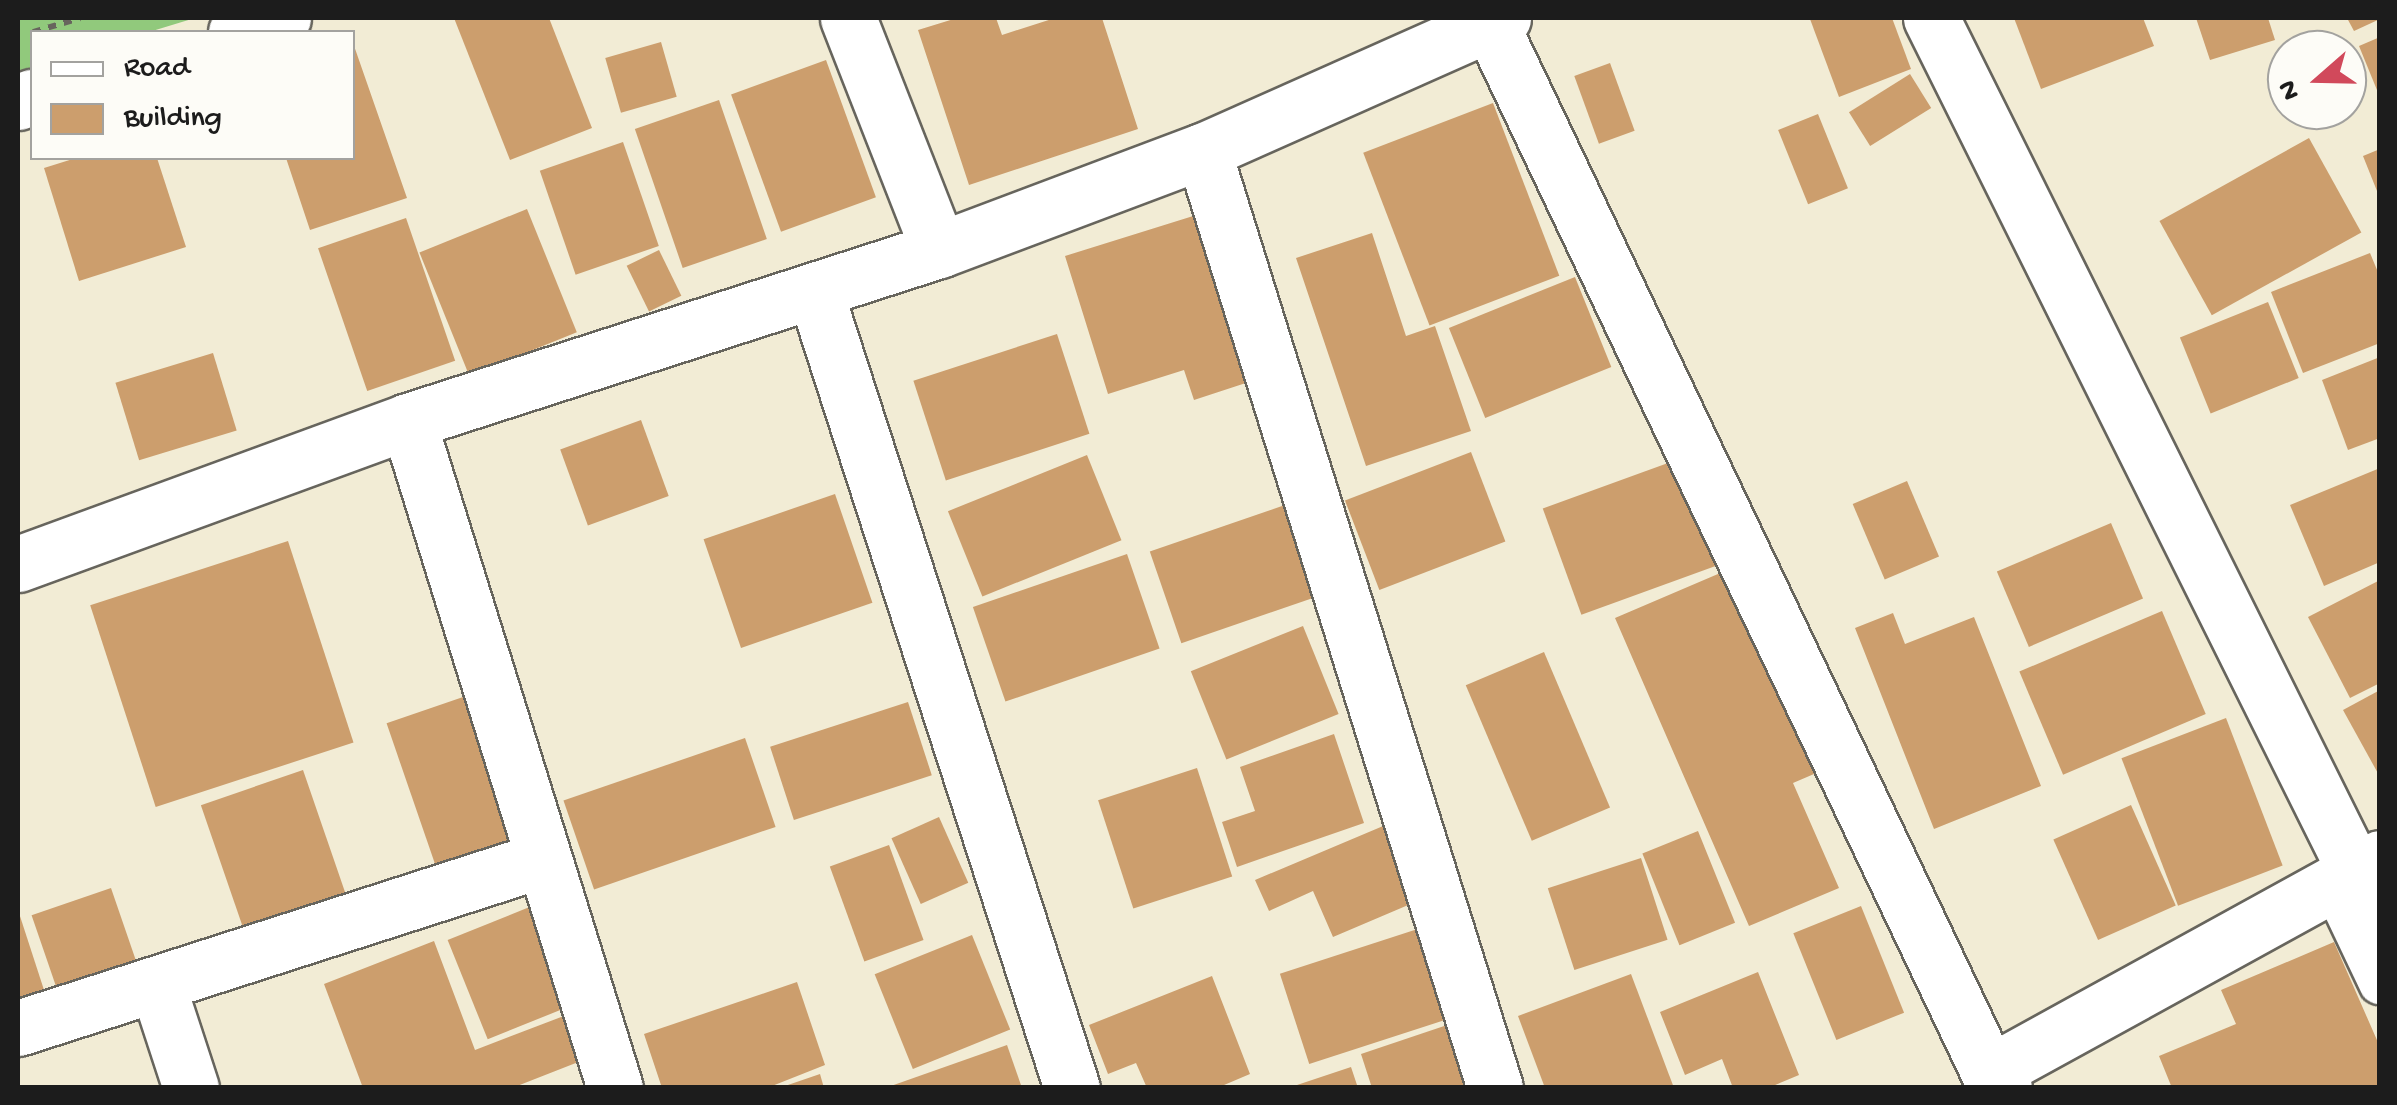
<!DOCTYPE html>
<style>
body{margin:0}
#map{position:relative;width:2397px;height:1105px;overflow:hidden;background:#f2ecd5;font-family:"Gochi Hand",sans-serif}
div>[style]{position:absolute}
.green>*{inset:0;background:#91c97c}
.building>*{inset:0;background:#cc9e6d;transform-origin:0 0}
.path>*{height:6px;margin-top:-3px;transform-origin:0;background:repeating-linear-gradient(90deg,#67655d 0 8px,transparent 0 16px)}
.roads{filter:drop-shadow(2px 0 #67655d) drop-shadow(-2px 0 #67655d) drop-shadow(0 2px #67655d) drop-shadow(0 -2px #67655d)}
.pedestrian>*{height:42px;margin:-21px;padding:0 21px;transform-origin:21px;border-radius:21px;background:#fff}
.minor>*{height:55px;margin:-27.5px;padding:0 27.5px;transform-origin:27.5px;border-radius:27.5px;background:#fff}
.tertiary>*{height:55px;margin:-27.5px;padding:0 27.5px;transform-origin:27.5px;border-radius:27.5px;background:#fff}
span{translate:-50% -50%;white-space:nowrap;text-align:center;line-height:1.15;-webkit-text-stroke:9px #fdfcf7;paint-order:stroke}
.frame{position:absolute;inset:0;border:20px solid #1c1c1c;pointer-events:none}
.legend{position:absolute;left:30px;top:30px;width:325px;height:130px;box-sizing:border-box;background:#fdfcf7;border:2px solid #a3a29f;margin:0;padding:12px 18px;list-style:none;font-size:30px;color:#1c1c1c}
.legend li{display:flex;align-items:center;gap:20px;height:50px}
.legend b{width:50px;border:2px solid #a3a29f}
.north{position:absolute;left:2267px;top:30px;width:100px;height:100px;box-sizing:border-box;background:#fdfcf7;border:2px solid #a3a29f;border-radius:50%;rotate:250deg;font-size:28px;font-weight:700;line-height:40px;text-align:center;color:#1c1c1c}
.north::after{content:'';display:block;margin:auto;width:35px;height:45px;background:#d1495b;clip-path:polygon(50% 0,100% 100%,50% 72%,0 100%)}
</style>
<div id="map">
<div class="green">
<i style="clip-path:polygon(18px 18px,195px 18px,149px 32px,32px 32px,32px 70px,18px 75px)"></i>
</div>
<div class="building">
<i style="clip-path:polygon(454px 18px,549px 18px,592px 128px,510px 160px)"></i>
<i style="clip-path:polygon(957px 18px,996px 18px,1002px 35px,1055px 18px,1102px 18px,1138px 129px,969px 185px,918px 30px)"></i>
<i style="clip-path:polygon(1892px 18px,1911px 69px,1839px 97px,1810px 19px)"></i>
<i style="clip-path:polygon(2014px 18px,2143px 18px,2154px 46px,2041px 89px)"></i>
<i style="clip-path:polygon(2196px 18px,2268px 18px,2275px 40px,2210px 60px)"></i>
<i style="clip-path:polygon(2347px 18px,2380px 18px,2380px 19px,2354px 31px)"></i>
<i style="clip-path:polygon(2380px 37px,2380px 95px,2379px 95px,2359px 46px)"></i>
<i style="clip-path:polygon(352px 40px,407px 198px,310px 230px,286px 158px,352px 158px)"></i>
<i style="left:661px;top:42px;width:57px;height:58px;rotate:74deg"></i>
<i style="left:826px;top:60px;width:146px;height:101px;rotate:70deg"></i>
<i style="left:1610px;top:63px;width:72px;height:38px;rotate:70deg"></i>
<i style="left:1910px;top:74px;width:40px;height:72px;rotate:58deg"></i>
<i style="left:719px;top:100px;width:147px;height:89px;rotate:71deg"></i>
<i style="left:1493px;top:103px;width:185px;height:139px;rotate:69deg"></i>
<i style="left:1818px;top:114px;width:80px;height:43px;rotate:68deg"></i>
<i style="left:2309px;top:138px;width:108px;height:171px;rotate:61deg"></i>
<i style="left:623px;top:142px;width:110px;height:88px;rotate:71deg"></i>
<i style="clip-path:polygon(2380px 149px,2380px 196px,2379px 196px,2363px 156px)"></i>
<i style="clip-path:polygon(76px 158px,157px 158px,186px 247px,79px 281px,44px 168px)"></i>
<i style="left:527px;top:209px;width:133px;height:116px;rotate:68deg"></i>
<i style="clip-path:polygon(1206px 212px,1258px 379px,1194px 400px,1184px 370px,1108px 394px,1065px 256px)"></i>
<i style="left:406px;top:218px;width:151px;height:93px;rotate:71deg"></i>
<i style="clip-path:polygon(1372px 233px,1406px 336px,1435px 326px,1471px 431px,1366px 466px,1296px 258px)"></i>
<i style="left:659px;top:250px;width:51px;height:36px;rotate:64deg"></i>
<i style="clip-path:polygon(2370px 253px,2380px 277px,2380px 343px,2303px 373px,2271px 292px)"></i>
<i style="left:1575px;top:277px;width:97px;height:136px;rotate:68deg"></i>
<i style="left:2268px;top:302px;width:82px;height:95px;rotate:68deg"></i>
<i style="left:1057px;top:334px;width:105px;height:151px;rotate:72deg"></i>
<i style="left:213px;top:353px;width:81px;height:102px;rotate:73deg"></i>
<i style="clip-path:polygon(2380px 357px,2380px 438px,2348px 450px,2322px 380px)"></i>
<i style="left:641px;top:420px;width:81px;height:86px;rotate:70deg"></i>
<i style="left:1471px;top:452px;width:96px;height:135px;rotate:69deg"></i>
<i style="left:1087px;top:455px;width:92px;height:150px;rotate:68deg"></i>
<i style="left:1679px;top:459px;width:113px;height:145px;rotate:70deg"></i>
<i style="clip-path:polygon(2380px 468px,2380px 562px,2324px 586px,2290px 505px)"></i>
<i style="left:1907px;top:481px;width:82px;height:59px;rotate:67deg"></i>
<i style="left:835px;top:494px;width:115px;height:139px;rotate:71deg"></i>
<i style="left:1285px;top:505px;width:97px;height:143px;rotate:71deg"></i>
<i style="left:2111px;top:523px;width:82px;height:124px;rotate:67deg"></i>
<i style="left:288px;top:541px;width:212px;height:208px;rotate:72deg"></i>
<i style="left:1127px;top:554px;width:100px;height:163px;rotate:71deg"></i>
<i style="clip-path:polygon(1732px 568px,1821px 771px,1793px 783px,1839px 888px,1749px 926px,1615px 618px)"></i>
<i style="clip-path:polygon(2380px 580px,2380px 683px,2350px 698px,2308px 617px)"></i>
<i style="left:2162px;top:611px;width:112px;height:155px;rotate:67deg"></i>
<i style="clip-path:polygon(1893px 613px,1905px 644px,1974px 617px,2041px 786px,1934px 829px,1855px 628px)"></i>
<i style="left:1303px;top:626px;width:95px;height:121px;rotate:68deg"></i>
<i style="left:1544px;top:652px;width:169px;height:85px;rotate:67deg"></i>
<i style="clip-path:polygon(2380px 690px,2380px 777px,2343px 710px)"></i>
<i style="left:466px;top:696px;width:166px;height:84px;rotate:71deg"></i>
<i style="left:908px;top:702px;width:77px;height:145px;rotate:72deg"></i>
<i style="left:2226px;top:718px;width:158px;height:112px;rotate:69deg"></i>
<i style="clip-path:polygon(1334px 734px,1364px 823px,1237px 867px,1222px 822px,1255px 811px,1240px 767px)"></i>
<i style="left:745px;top:738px;width:94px;height:192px;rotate:71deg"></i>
<i style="left:1197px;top:768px;width:114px;height:104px;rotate:72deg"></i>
<i style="left:303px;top:770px;width:138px;height:108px;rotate:71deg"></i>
<i style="left:2131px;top:805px;width:110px;height:85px;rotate:66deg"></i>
<i style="left:939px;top:817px;width:72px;height:52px;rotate:66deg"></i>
<i style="clip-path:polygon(1395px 821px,1427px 897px,1333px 937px,1313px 891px,1269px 911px,1255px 880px)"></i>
<i style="left:1698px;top:831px;width:99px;height:60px;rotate:68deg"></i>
<i style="left:889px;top:845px;width:101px;height:63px;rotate:70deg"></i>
<i style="left:1641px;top:858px;width:86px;height:98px;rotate:72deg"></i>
<i style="left:111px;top:888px;width:80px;height:84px;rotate:71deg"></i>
<i style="left:532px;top:906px;width:107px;height:91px;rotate:68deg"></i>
<i style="left:1861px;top:906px;width:115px;height:73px;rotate:68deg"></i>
<i style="clip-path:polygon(18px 910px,44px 990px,18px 999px)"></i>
<i style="left:1433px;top:924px;width:95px;height:161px;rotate:72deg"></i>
<i style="left:972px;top:935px;width:102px;height:105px;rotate:68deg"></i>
<i style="clip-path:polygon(434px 941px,475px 1050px,569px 1014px,586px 1059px,512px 1088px,363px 1088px,324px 984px)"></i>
<i style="clip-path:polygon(2334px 942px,2380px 1047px,2380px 1088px,2172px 1088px,2159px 1056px,2236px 1024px,2221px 990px)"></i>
<i style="clip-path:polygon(1758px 972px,1799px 1075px,1768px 1088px,1733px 1088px,1722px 1059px,1685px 1075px,1660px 1012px)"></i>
<i style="clip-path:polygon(1631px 974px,1674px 1088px,1545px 1088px,1518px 1016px)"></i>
<i style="clip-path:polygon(1212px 976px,1250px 1074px,1217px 1088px,1147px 1088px,1136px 1063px,1108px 1074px,1089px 1025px)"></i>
<i style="clip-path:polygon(797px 982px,825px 1065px,767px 1088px,662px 1088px,644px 1034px)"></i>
<i style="clip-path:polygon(1465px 1019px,1487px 1088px,1372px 1088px,1361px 1054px)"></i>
<i style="clip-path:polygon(1007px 1045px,1022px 1088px,888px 1088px,888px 1087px)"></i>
<i style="clip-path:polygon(1351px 1067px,1358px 1088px,1291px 1088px,1291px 1087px)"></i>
<i style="clip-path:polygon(820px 1074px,824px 1088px,782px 1088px,782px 1087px)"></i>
</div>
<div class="path">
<i style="left:33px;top:32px;width:49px;rotate:-16.6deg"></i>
</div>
<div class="roads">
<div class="pedestrian">
<i style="left:2333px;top:884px;width:110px;rotate:64.6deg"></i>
</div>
<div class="minor">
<i style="left:848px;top:18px;width:249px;rotate:68.6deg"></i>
<i style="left:236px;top:32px;width:49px;rotate:-16.6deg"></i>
<i style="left:18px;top:102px;width:15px;rotate:-20deg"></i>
<i style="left:1203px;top:151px;width:981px;rotate:72.69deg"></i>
<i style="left:816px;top:295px;width:833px;rotate:72.11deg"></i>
<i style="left:408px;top:421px;width:698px;rotate:72.76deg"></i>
<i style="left:18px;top:564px;width:415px;rotate:-20.1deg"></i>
<i style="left:408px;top:421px;width:558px;rotate:-17.85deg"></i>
<i style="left:939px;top:250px;width:282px;rotate:-20.6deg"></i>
<i style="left:1203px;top:151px;width:314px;rotate:-24deg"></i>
<i style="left:1490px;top:23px;width:1163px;rotate:64.58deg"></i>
<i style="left:157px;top:984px;width:109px;rotate:71.9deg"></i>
<i style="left:18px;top:1028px;width:552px;rotate:-17.81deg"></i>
<i style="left:2004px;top:1088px;width:21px;rotate:-135deg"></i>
<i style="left:1989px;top:1073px;width:446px;rotate:-28.8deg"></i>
</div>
<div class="tertiary">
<i style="left:1467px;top:18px;width:24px;rotate:12deg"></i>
<i style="left:1490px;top:23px;width:14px;rotate:-21deg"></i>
<i style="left:1931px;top:18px;width:1008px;rotate:63.56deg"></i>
</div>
</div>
<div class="frame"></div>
<ul class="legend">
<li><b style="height:12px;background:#fff"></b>Road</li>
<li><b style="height:28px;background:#cc9e6d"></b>Building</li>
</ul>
<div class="north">N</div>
</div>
